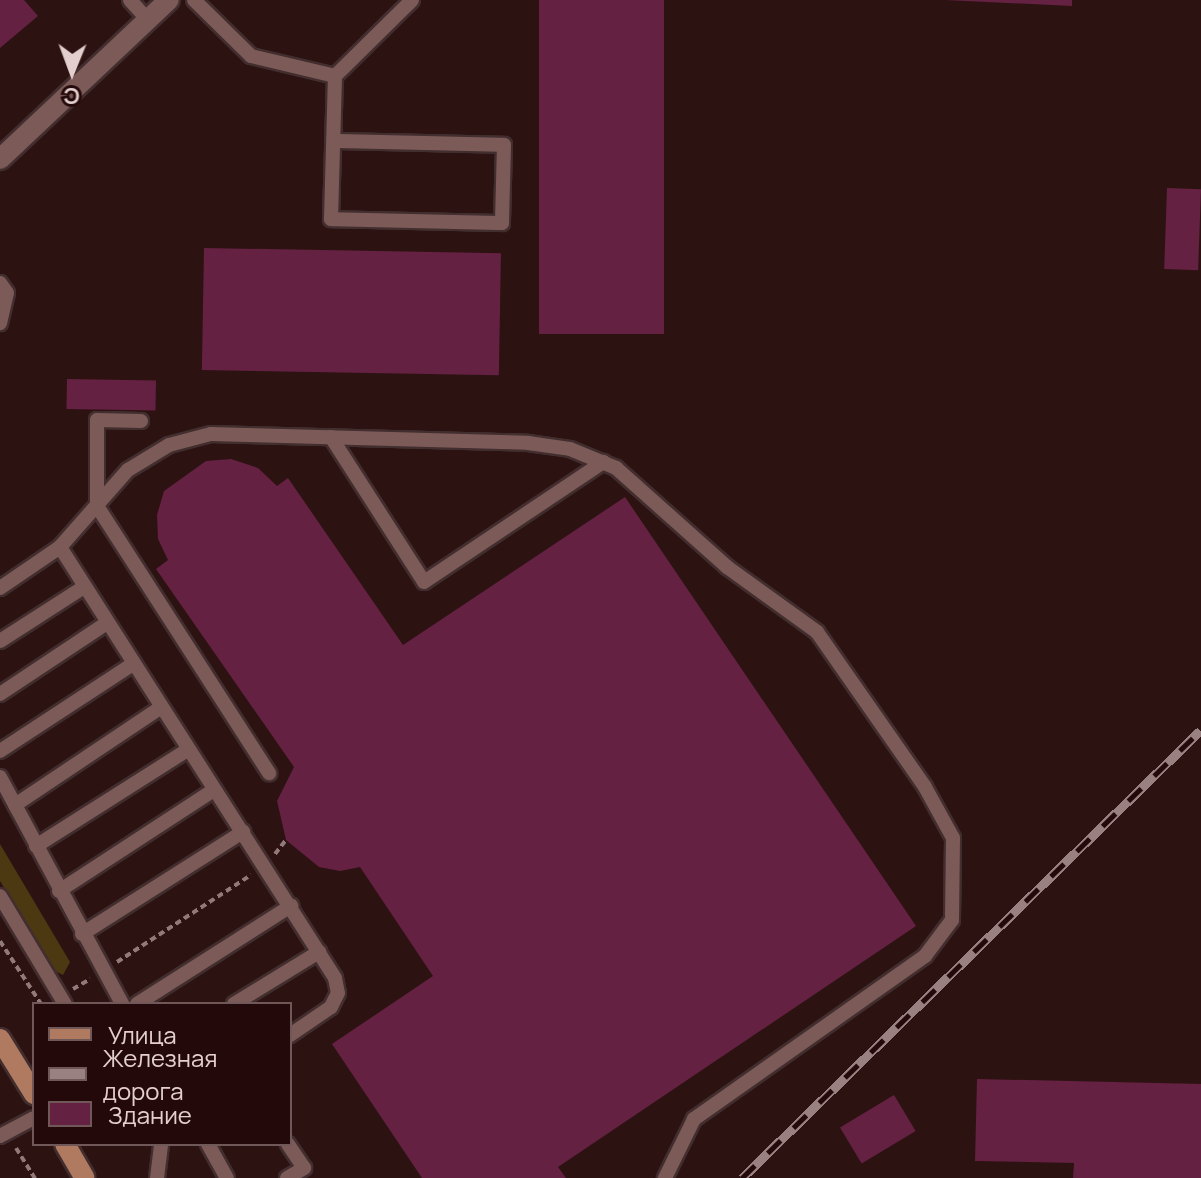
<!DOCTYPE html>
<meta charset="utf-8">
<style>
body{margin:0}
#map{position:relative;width:1201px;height:1178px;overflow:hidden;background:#2d1212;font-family:Manrope,sans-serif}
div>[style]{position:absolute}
.green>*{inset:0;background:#4c3811}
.building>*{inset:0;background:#642142;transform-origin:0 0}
.path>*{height:4px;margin-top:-2px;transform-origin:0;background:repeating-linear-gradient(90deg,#917a79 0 6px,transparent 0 10px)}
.roads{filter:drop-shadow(2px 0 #422e2e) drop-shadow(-2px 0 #422e2e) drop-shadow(0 2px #422e2e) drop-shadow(0 -2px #422e2e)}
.lane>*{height:14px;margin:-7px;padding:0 7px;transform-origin:7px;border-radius:7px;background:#7c5a58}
.secondary>*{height:20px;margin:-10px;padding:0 10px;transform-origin:10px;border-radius:10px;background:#7c5a58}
.primary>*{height:20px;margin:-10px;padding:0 10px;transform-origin:10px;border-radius:10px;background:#b07a60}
.rail>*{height:9px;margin-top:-4.5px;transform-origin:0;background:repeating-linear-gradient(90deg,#230909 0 18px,#988180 0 36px);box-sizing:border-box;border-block:2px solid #988180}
span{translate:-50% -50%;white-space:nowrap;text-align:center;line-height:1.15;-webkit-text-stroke:6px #230909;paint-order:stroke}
.legend{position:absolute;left:32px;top:1002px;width:260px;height:144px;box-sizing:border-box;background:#230909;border:2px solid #705858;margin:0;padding:10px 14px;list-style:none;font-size:24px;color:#e3cfce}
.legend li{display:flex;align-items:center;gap:16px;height:40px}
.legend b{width:40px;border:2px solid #705858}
.north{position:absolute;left:32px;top:32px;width:80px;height:80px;-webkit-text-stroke:6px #230909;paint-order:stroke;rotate:181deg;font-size:22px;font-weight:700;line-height:32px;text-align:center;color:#e3cfce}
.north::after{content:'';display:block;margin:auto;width:28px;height:36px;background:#e3cfce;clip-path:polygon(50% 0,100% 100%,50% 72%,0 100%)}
</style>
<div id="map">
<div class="green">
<i style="clip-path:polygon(0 844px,70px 962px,63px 975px,55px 971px,0 881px)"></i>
</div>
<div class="building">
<i style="clip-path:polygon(0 0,24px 0,38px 16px,0 48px)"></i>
<i style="left:539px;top:0;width:125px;height:334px"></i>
<i style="clip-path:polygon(945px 0,1072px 0,1072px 6px)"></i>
<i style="left:1167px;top:188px;width:34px;height:81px;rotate:2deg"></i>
<i style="left:204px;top:248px;width:297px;height:122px;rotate:1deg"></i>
<i style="left:67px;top:379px;width:89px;height:30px;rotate:1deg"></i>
<i style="clip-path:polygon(231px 459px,258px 468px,277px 486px,288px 478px,403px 645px,625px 497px,916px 926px,558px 1167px,566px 1178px,422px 1178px,332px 1044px,433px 976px,360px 867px,340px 871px,319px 867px,286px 840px,277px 801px,294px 767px,156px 569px,168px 560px,158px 539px,157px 515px,164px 491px,206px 461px)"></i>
<i style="clip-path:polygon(977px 1079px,1201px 1084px,1201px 1178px,1073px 1178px,1074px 1163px,975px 1161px)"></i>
<i style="left:894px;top:1095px;width:42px;height:63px;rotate:59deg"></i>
</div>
<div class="path">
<i style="left:275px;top:854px;width:18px;rotate:-52deg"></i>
<i style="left:0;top:941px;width:75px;rotate:56.9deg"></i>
<i style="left:117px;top:962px;width:160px;rotate:-33deg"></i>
<i style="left:73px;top:989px;width:20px;rotate:-30deg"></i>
<i style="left:16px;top:1148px;width:36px;rotate:58deg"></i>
</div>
<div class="roads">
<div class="lane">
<i style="left:130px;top:0;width:27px;rotate:48deg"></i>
<i style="left:194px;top:0;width:80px;rotate:44.5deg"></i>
<i style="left:251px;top:56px;width:86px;rotate:13.4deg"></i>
<i style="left:335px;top:76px;width:108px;rotate:-44.6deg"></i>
<i style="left:334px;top:141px;width:170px;rotate:1.3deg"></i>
<i style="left:504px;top:145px;width:78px;rotate:91.5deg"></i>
<i style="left:502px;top:223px;width:171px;rotate:-178.7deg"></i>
<i style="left:331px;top:219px;width:143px;rotate:-88.4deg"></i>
<i style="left:0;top:283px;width:12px;rotate:55deg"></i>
<i style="left:7px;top:293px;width:31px;rotate:103deg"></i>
<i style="left:141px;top:421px;width:44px;rotate:-178.7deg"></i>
<i style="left:97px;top:420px;width:86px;rotate:90deg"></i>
<i style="left:97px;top:506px;width:318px;rotate:57.2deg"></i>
<i style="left:331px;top:437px;width:172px;rotate:57.3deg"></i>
<i style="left:424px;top:582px;width:216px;rotate:-33.8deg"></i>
<i style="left:60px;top:547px;width:511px;rotate:57.46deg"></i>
<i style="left:335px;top:978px;width:15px;rotate:79deg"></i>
<i style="left:338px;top:993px;width:16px;rotate:117deg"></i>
<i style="left:331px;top:1007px;width:50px;rotate:145.7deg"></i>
<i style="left:0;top:588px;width:73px;rotate:-34.3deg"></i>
<i style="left:60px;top:547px;width:103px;rotate:-48.6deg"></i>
<i style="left:128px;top:470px;width:48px;rotate:-31.4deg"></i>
<i style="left:169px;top:445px;width:43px;rotate:-14.7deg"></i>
<i style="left:211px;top:434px;width:317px;rotate:1.6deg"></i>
<i style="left:528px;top:443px;width:42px;rotate:8.1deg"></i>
<i style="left:570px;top:449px;width:50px;rotate:22.4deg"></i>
<i style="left:616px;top:468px;width:149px;rotate:41.7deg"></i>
<i style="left:727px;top:567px;width:111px;rotate:35.8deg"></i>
<i style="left:817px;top:632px;width:189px;rotate:55.1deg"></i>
<i style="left:925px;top:787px;width:58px;rotate:61.2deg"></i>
<i style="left:953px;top:838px;width:82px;rotate:90.7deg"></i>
<i style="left:952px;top:920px;width:45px;rotate:126.9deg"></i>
<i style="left:925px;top:956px;width:283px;rotate:144.8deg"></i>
<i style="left:694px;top:1119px;width:66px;rotate:116.2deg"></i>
<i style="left:0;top:641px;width:100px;rotate:-32.7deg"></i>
<i style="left:0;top:694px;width:128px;rotate:-33.6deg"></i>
<i style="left:0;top:751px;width:159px;rotate:-33.2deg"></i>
<i style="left:0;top:777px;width:258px;rotate:61.7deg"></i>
<i style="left:15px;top:805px;width:174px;rotate:-33.8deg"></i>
<i style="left:36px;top:846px;width:179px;rotate:-32.4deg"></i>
<i style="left:59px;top:891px;width:185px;rotate:-33.1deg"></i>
<i style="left:0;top:896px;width:126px;rotate:59deg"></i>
<i style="left:82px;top:934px;width:191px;rotate:-32.4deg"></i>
<i style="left:137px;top:1004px;width:183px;rotate:-32.5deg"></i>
<i style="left:234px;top:1004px;width:100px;rotate:-31.5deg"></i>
<i style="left:0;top:1136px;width:38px;rotate:-28deg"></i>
<i style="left:208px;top:1144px;width:39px;rotate:61deg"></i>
<i style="left:157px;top:1178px;width:34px;rotate:-83deg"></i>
<i style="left:287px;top:1178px;width:20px;rotate:-30deg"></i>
<i style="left:304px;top:1168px;width:29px;rotate:-124deg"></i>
</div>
<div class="secondary">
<i style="left:0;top:159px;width:232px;rotate:-43.3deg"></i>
</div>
<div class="primary">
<i style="left:0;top:1039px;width:65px;rotate:58.3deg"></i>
<i style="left:65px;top:1144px;width:39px;rotate:60deg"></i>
</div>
</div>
<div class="rail">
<i style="left:742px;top:1178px;width:641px;rotate:-44.31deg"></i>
</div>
<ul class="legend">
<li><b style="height:10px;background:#b07a60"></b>Улица</li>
<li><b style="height:10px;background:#988180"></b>Железная дорога</li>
<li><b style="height:22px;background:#642142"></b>Здание</li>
</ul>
<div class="north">С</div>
</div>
